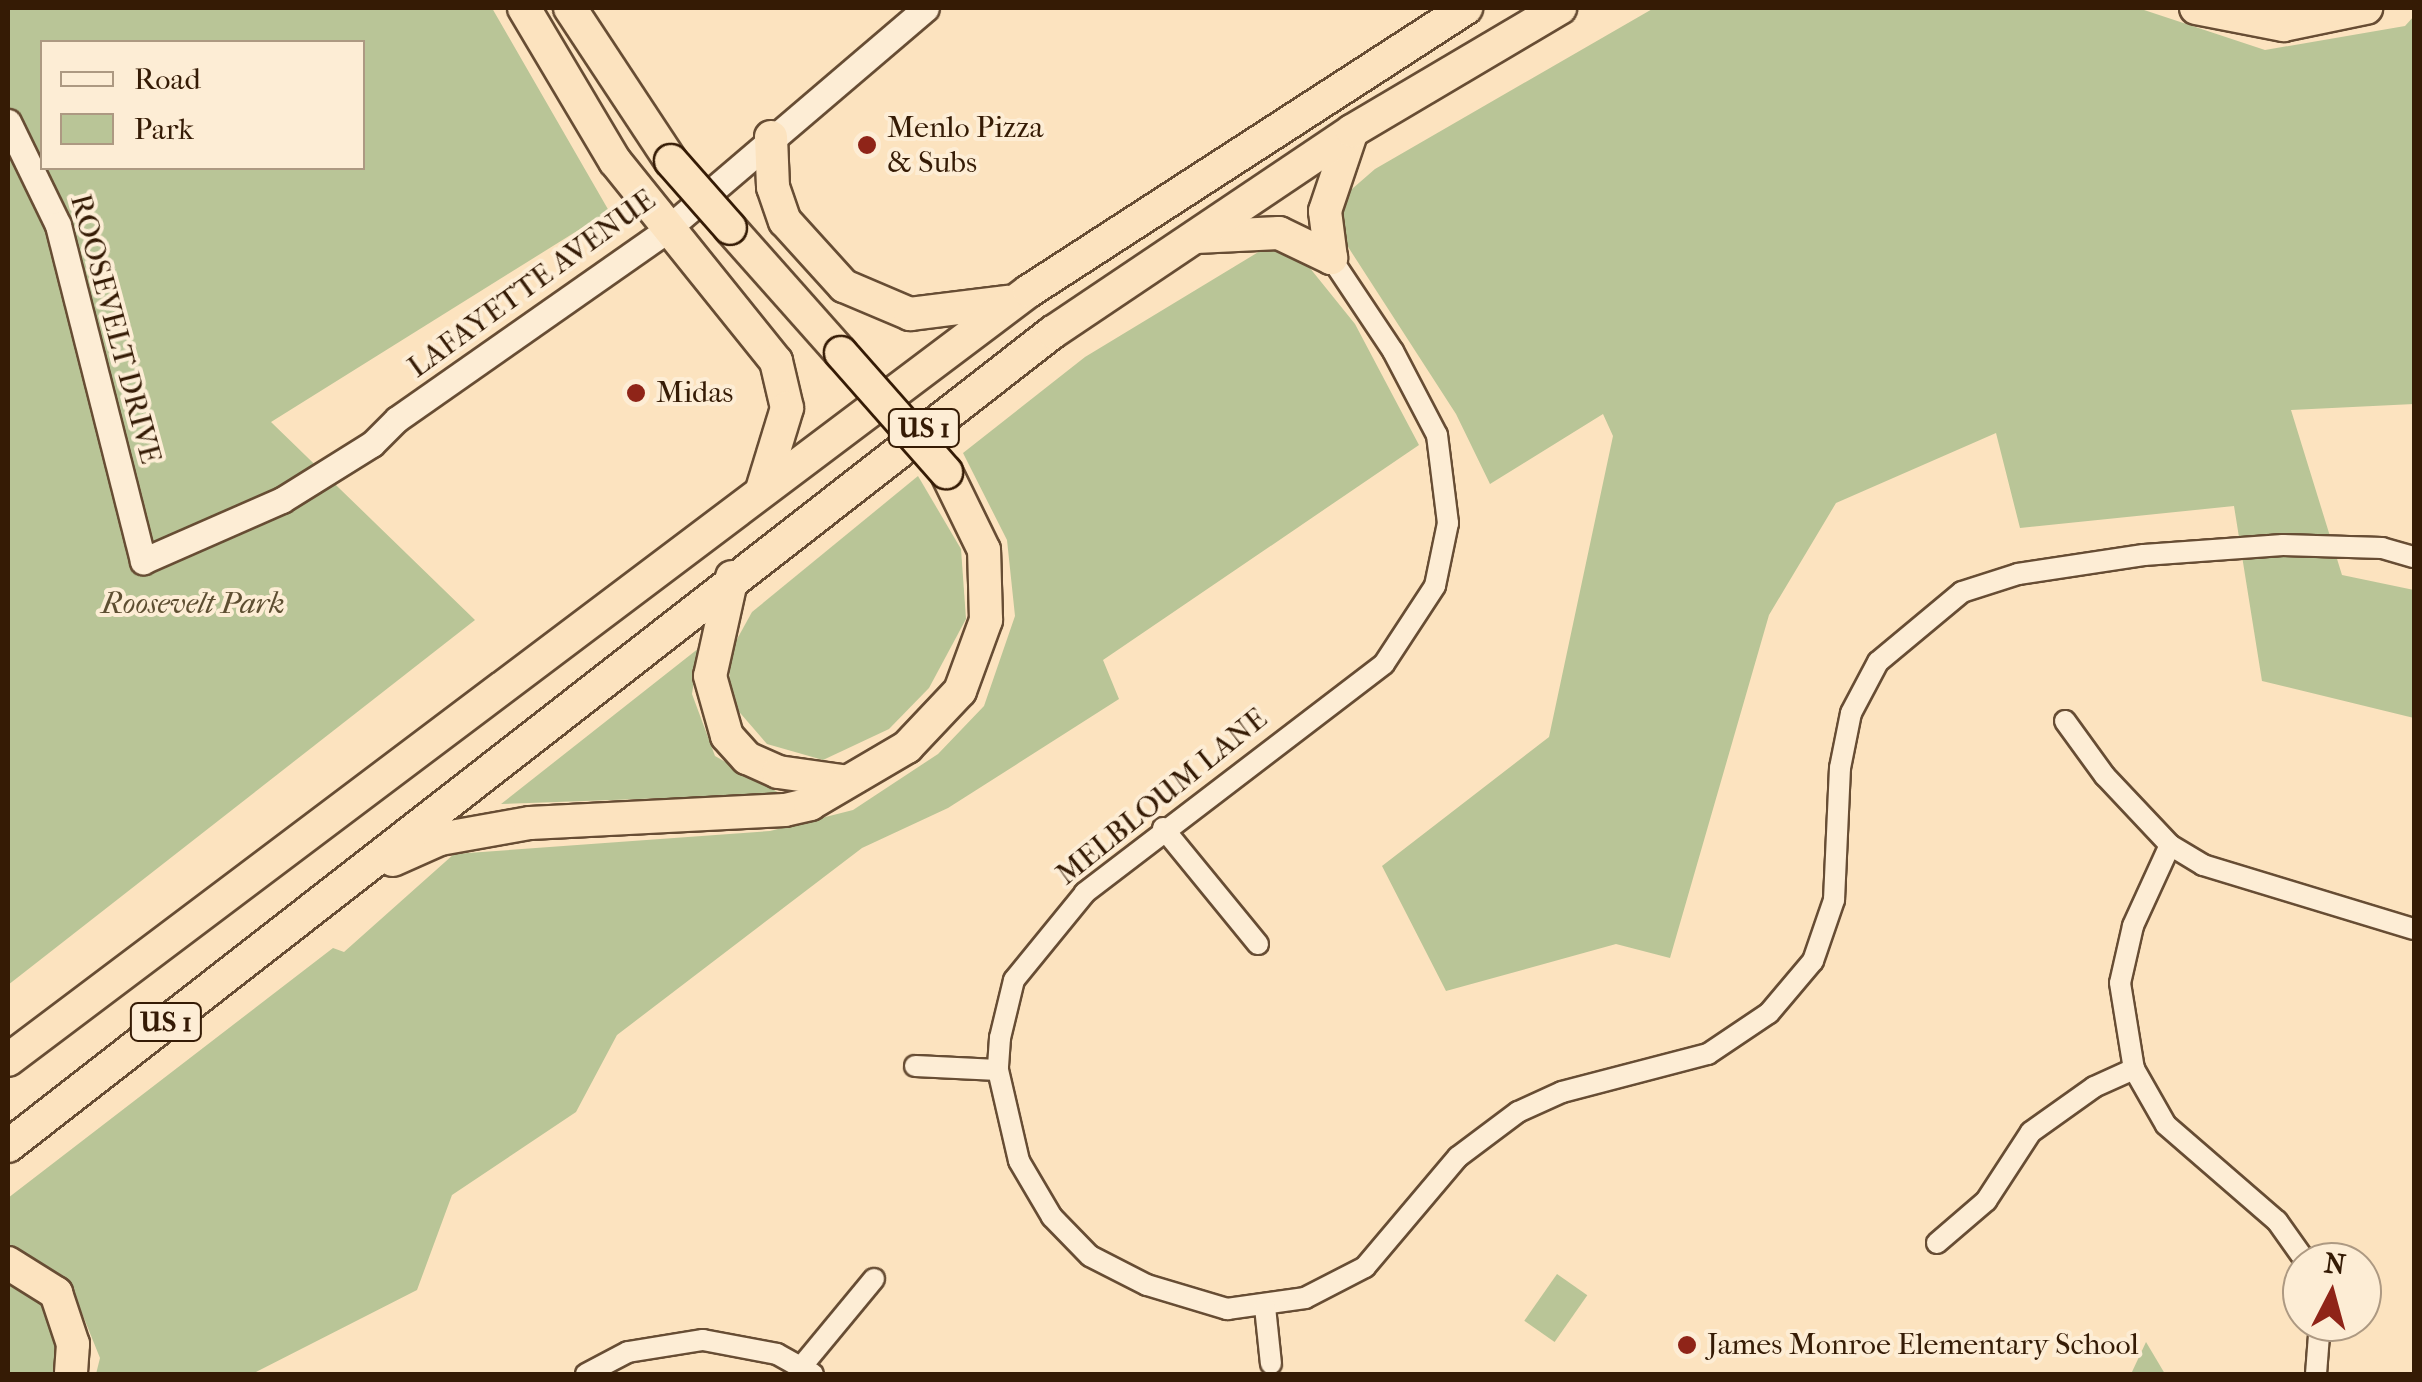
<!DOCTYPE html>
<style>
body{margin:0}
#map{position:relative;width:2422px;height:1382px;overflow:hidden;background:#fce3bf;font-family:"IM FELL French Canon",serif}
div>[style]{position:absolute}
.green>*{inset:0;background:#b9c597;transform-origin:0 0}
.roads{filter:drop-shadow(2px 0 #674d34) drop-shadow(-2px 0 #674d34) drop-shadow(0 2px #674d34) drop-shadow(0 -2px #674d34)}
.minor>*{height:20px;margin:-10px;padding:0 10px;transform-origin:10px;border-radius:10px;background:#fdedd5}
.tertiary>*{height:25px;margin:-12.5px;padding:0 12.5px;transform-origin:12.5px;border-radius:12.5px;background:#fdedd5}
.trunk>*{height:32px;margin:-16px;padding:0 16px;transform-origin:16px;border-radius:16px;background:#fce3bf}
.bridges{filter:drop-shadow(2px 0 #351b05) drop-shadow(-2px 0 #351b05) drop-shadow(0 2px #351b05) drop-shadow(0 -2px #351b05)}
.trunk-bridge>*{height:32px;margin:-16px;padding:0 16px;transform-origin:16px;border-radius:16px;background:#fce3bf}
.dots>*{width:28px;height:28px;translate:-50% -50%;box-sizing:border-box;border:5px solid #fdedd5;border-radius:50%}
span{translate:-50% -50%;white-space:nowrap;text-align:center;line-height:1.15;-webkit-text-stroke:8px #fdedd5;paint-order:stroke}
.shield-label span{padding:2px 8px;background:#fdedd5;border:2px solid;border-radius:8px;-webkit-text-stroke-width:0}
.shield-label{font-size:28px;color:#351b05;font-weight:700}
.poi-label{font-size:30px;color:#351b05}
.left{translate:0 -50%;text-align:left}
.street-label{font-size:30px;color:#351b05}
.park-label{font-size:30px;color:#5d4e31;font-style:italic}
.frame{position:absolute;inset:0;border:10px solid #351b05;pointer-events:none}
.legend{position:absolute;left:40px;top:40px;width:325px;height:130px;box-sizing:border-box;background:#fdedd5;border:2px solid #ad9982;margin:0;padding:12px 18px;list-style:none;font-size:30px;color:#351b05}
.legend li{display:flex;align-items:center;gap:20px;height:50px}
.legend b{width:50px;border:2px solid #ad9982}
.north{position:absolute;left:2282px;top:1242px;width:100px;height:100px;box-sizing:border-box;background:#fdedd5;border:2px solid #ad9982;border-radius:50%;rotate:6deg;font-size:28px;font-weight:700;line-height:40px;text-align:center;color:#351b05}
.north::after{content:'';display:block;margin:auto;width:35px;height:45px;background:#8f2418;clip-path:polygon(50% 0,100% 100%,50% 72%,0 100%)}
</style>
<div id="map">
<div class="green">
<i style="clip-path:polygon(evenodd,8px 8px,492px 8px,609px 211px,271px 422px,475px 620px,8px 985px,8px 8px,42px 42px,362px 42px,362px 168px,42px 168px,42px 42px)"></i>
<i style="clip-path:polygon(1654px 8px,2138px 8px,2265px 50px,2405px 26px,2414px 16px,2414px 404px,2291px 410px,2342px 575px,2414px 590px,2414px 718px,2262px 681px,2234px 506px,2020px 528px,1996px 433px,1836px 503px,1769px 615px,1670px 958px,1616px 944px,1446px 991px,1382px 866px,1549px 737px,1613px 436px,1603px 414px,1490px 484px,1456px 414px,1341px 236px,1337px 202px,1375px 169px)"></i>
<i style="clip-path:polygon(1270px 245px,1301px 257px,1355px 324px,1419px 445px,1103px 660px,1119px 699px,948px 808px,862px 848px,617px 1035px,576px 1112px,452px 1195px,417px 1290px,252px 1374px,96px 1374px,100px 1358px,71px 1286px,8px 1245px,8px 1198px,333px 948px,344px 952px,454px 854px,770px 831px,853px 810px,938px 754px,984px 706px,1015px 616px,1007px 540px,963px 453px,1085px 357px)"></i>
<i style="clip-path:polygon(918px 476px,961px 549px,966px 619px,929px 688px,889px 729px,823px 760px,767px 744px,728px 699px,731px 650px,752px 612px)"></i>
<i style="clip-path:polygon(699px 648px,692px 694px,715px 756px,781px 794px,501px 804px)"></i>
<i style="left:1557px;top:1274px;width:37px;height:57px;rotate:35deg"></i>
<i style="clip-path:polygon(8px 1278px,52px 1308px,66px 1354px,58px 1374px,8px 1374px)"></i>
<i style="clip-path:polygon(2146px 1342px,2165px 1374px,2131px 1374px)"></i>
</div>
<div class="roads">
<div class="minor">
<i style="left:1331px;top:258px;width:112px;rotate:56.3deg"></i>
<i style="left:1393px;top:351px;width:95px;rotate:62.4deg"></i>
<i style="left:1437px;top:435px;width:89px;rotate:82.9deg"></i>
<i style="left:1448px;top:523px;width:64px;rotate:101.7deg"></i>
<i style="left:1435px;top:586px;width:93px;rotate:123.2deg"></i>
<i style="left:1384px;top:664px;width:377px;rotate:142.6deg"></i>
<i style="left:1085px;top:893px;width:112px;rotate:129.2deg"></i>
<i style="left:1014px;top:980px;width:60px;rotate:103.6deg"></i>
<i style="left:1000px;top:1038px;width:32px;rotate:94deg"></i>
<i style="left:998px;top:1070px;width:93px;rotate:77deg"></i>
<i style="left:1019px;top:1161px;width:65px;rotate:59.5deg"></i>
<i style="left:1052px;top:1217px;width:54px;rotate:45.7deg"></i>
<i style="left:1090px;top:1256px;width:64px;rotate:27deg"></i>
<i style="left:1147px;top:1285px;width:84px;rotate:16.7deg"></i>
<i style="left:1227px;top:1309px;width:79px;rotate:-8deg"></i>
<i style="left:1305px;top:1298px;width:68px;rotate:-27.3deg"></i>
<i style="left:1365px;top:1267px;width:144px;rotate:-49.8deg"></i>
<i style="left:1458px;top:1157px;width:75px;rotate:-36.9deg"></i>
<i style="left:1518px;top:1112px;width:48px;rotate:-24.4deg"></i>
<i style="left:1562px;top:1092px;width:151px;rotate:-14.6deg"></i>
<i style="left:1708px;top:1054px;width:73px;rotate:-33.9deg"></i>
<i style="left:1769px;top:1013px;width:68px;rotate:-49.8deg"></i>
<i style="left:1813px;top:961px;width:65px;rotate:-71deg"></i>
<i style="left:1834px;top:900px;width:132px;rotate:-87.4deg"></i>
<i style="left:1840px;top:768px;width:56px;rotate:-78.7deg"></i>
<i style="left:1851px;top:713px;width:58px;rotate:-62.1deg"></i>
<i style="left:1878px;top:662px;width:109px;rotate:-39.8deg"></i>
<i style="left:1962px;top:592px;width:59px;rotate:-17.8deg"></i>
<i style="left:2018px;top:574px;width:127px;rotate:-8.6deg"></i>
<i style="left:2144px;top:555px;width:139px;rotate:-4.1deg"></i>
<i style="left:2283px;top:545px;width:99px;rotate:1.7deg"></i>
<i style="left:2382px;top:548px;width:33px;rotate:16deg"></i>
<i style="left:2065px;top:721px;width:68px;rotate:54deg"></i>
<i style="left:2105px;top:776px;width:95px;rotate:46.7deg"></i>
<i style="left:2170px;top:845px;width:39px;rotate:31deg"></i>
<i style="left:2203px;top:865px;width:220px;rotate:16.9deg"></i>
<i style="left:1163px;top:828px;width:150px;rotate:50.7deg"></i>
<i style="left:2170px;top:845px;width:89px;rotate:114.6deg"></i>
<i style="left:2133px;top:926px;width:58px;rotate:102.8deg"></i>
<i style="left:2120px;top:983px;width:87px;rotate:80.8deg"></i>
<i style="left:2134px;top:1069px;width:64px;rotate:60.3deg"></i>
<i style="left:2166px;top:1125px;width:147px;rotate:40.9deg"></i>
<i style="left:2277px;top:1221px;width:50px;rotate:54.7deg"></i>
<i style="left:915px;top:1066px;width:83px;rotate:2.8deg"></i>
<i style="left:1937px;top:1243px;width:65px;rotate:-40.6deg"></i>
<i style="left:1986px;top:1201px;width:82px;rotate:-56.9deg"></i>
<i style="left:2031px;top:1132px;width:77px;rotate:-35.5deg"></i>
<i style="left:2094px;top:1087px;width:44px;rotate:-24.2deg"></i>
<i style="left:1265px;top:1307px;width:57px;rotate:84deg"></i>
<i style="left:802px;top:1366px;width:113px;rotate:-50.4deg"></i>
<i style="left:586px;top:1374px;width:47px;rotate:-27.6deg"></i>
<i style="left:628px;top:1352px;width:76px;rotate:-9.1deg"></i>
<i style="left:703px;top:1340px;width:75px;rotate:10.7deg"></i>
<i style="left:777px;top:1354px;width:41px;rotate:29.1deg"></i>
<i style="left:2316px;top:1374px;width:52px;rotate:-85.6deg"></i>
</div>
<div class="tertiary">
<i style="left:8px;top:122px;width:114px;rotate:64.1deg"></i>
<i style="left:58px;top:225px;width:347px;rotate:75.8deg"></i>
<i style="left:143px;top:561px;width:152px;rotate:-23.7deg"></i>
<i style="left:282px;top:500px;width:106px;rotate:-31.9deg"></i>
<i style="left:372px;top:444px;width:35px;rotate:-45deg"></i>
<i style="left:397px;top:419px;width:327px;rotate:-35deg"></i>
<i style="left:665px;top:231px;width:343px;rotate:-40.5deg"></i>
</div>
<div class="trunk">
<i style="left:524px;top:8px;width:178px;rotate:59.3deg"></i>
<i style="left:615px;top:161px;width:257px;rotate:51.2deg"></i>
<i style="left:776px;top:361px;width:48px;rotate:76.8deg"></i>
<i style="left:787px;top:408px;width:86px;rotate:107deg"></i>
<i style="left:570px;top:8px;width:183px;rotate:56.6deg"></i>
<i style="left:2196px;top:8px;width:89px;rotate:11.1deg"></i>
<i style="left:2283px;top:25px;width:85px;rotate:-11.6deg"></i>
<i style="left:771px;top:137px;width:50px;rotate:87.7deg"></i>
<i style="left:773px;top:187px;width:36px;rotate:71deg"></i>
<i style="left:785px;top:221px;width:88px;rotate:47.8deg"></i>
<i style="left:844px;top:286px;width:72px;rotate:23deg"></i>
<i style="left:910px;top:314px;width:98px;rotate:-7.1deg"></i>
<i style="left:730px;top:228px;width:167px;rotate:48.4deg"></i>
<i style="left:1196px;top:237px;width:83px;rotate:-2.8deg"></i>
<i style="left:1279px;top:233px;width:58px;rotate:25.7deg"></i>
<i style="left:1331px;top:258px;width:47px;rotate:-97.3deg"></i>
<i style="left:1325px;top:211px;width:84px;rotate:-71.4deg"></i>
<i style="left:732px;top:577px;width:101px;rotate:102.5deg"></i>
<i style="left:710px;top:676px;width:62px;rotate:74.2deg"></i>
<i style="left:727px;top:736px;width:30px;rotate:48deg"></i>
<i style="left:747px;top:758px;width:34px;rotate:24deg"></i>
<i style="left:778px;top:772px;width:65px;rotate:8deg"></i>
<i style="left:393px;top:860px;width:51px;rotate:-24.1deg"></i>
<i style="left:440px;top:839px;width:91px;rotate:-10.1deg"></i>
<i style="left:530px;top:823px;width:255px;rotate:-2.9deg"></i>
<i style="left:785px;top:810px;width:26px;rotate:-13deg"></i>
<i style="left:810px;top:804px;width:113px;rotate:-30.4deg"></i>
<i style="left:907px;top:747px;width:77px;rotate:-46.6deg"></i>
<i style="left:960px;top:691px;width:76px;rotate:-69.9deg"></i>
<i style="left:986px;top:620px;width:70px;rotate:-91.6deg"></i>
<i style="left:984px;top:550px;width:87px;rotate:-116deg"></i>
<i style="left:8px;top:1060px;width:1278px;rotate:-36.99deg"></i>
<i style="left:1029px;top:291px;width:521px;rotate:-32.93deg"></i>
<i style="left:8px;top:1146px;width:1325px;rotate:-37.92deg"></i>
<i style="left:1053px;top:332px;width:360px;rotate:-33.9deg"></i>
<i style="left:1352px;top:131px;width:242px;rotate:-30.6deg"></i>
<i style="left:8px;top:1263px;width:57px;rotate:32deg"></i>
<i style="left:56px;top:1293px;width:54px;rotate:71.6deg"></i>
<i style="left:73px;top:1344px;width:30px;rotate:94deg"></i>
</div>
</div>
<div class="bridges">
<div class="trunk-bridge">
<i style="left:671px;top:161px;width:89px;rotate:48.6deg"></i>
<i style="left:841px;top:353px;width:159px;rotate:48.6deg"></i>
</div>
</div>
<div class="dots">
<i style="left:867px;top:145px;background:#8f2418"></i>
<i style="left:636px;top:393px;background:#8f2418"></i>
<i style="left:1687px;top:1345px;background:#8f2418"></i>
</div>
<div class="shield-label">
<span style="left:924px;top:428px">US 1</span>
<span style="left:166px;top:1022px">US 1</span>
</div>
<div class="poi-label">
<span class="left" style="left:887px;top:145px">Menlo Pizza<br>&amp; Subs</span>
<span class="left" style="left:656px;top:393px">Midas</span>
<span class="left" style="left:1707px;top:1345px">James Monroe Elementary School</span>
</div>
<div class="street-label">
<span style="left:532px;top:284px;rotate:-36deg">LAFAYETTE AVENUE</span>
<span style="left:115px;top:329px;rotate:75deg">ROOSEVELT DRIVE</span>
<span style="left:1162px;top:797px;rotate:-39deg">MELBLOUM LANE</span>
</div>
<div class="park-label">
<span style="left:193px;top:604px">Roosevelt Park</span>
</div>
<div class="frame"></div>
<ul class="legend">
<li><b style="height:12px;background:#fdedd5"></b>Road</li>
<li><b style="height:28px;background:#b9c597"></b>Park</li>
</ul>
<div class="north">N</div>
</div>
